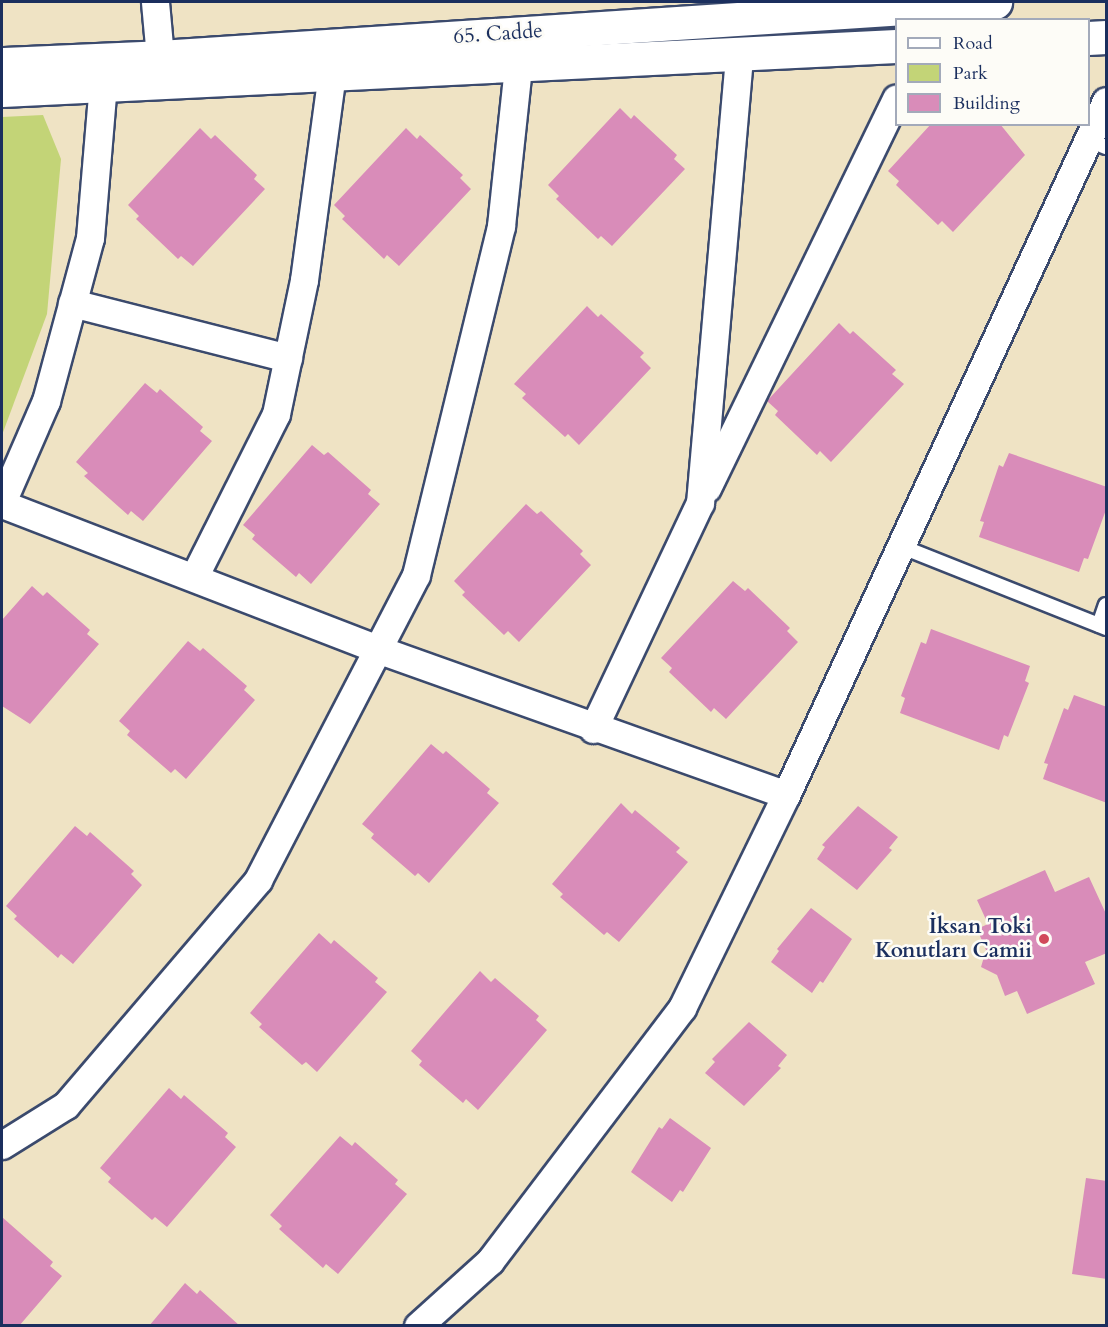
<!DOCTYPE html>
<meta charset="utf-8">
<style>
body{margin:0}
#map{position:relative;width:1108px;height:1327px;overflow:hidden;background:#efe3c4;font-family:Cardo,serif}
div>[style]{position:absolute}
.green>*{inset:0;background:#c3d477}
.building>*{inset:0;background:#d98cb9}
.roads{filter:drop-shadow(2px 0 #3b4a6d) drop-shadow(-2px 0 #3b4a6d) drop-shadow(0 2px #3b4a6d) drop-shadow(0 -2px #3b4a6d)}
.lane>*{height:14px;margin:-7px;padding:0 7px;transform-origin:7px;border-radius:7px;background:#fff}
.street>*{height:27px;margin:-13.5px;padding:0 13.5px;transform-origin:13.5px;border-radius:13.5px;background:#fff}
.secondary>*{height:33px;margin:-16.5px;padding:0 16.5px;transform-origin:16.5px;border-radius:16.5px;background:#fff}
.dots>*{width:16px;height:16px;translate:-50% -50%;box-sizing:border-box;border:3px solid #fdfcf7;border-radius:50%}
span{translate:-50% -50%;white-space:nowrap;text-align:center;line-height:1.15;-webkit-text-stroke:5px #fdfcf7;paint-order:stroke}
.street-label{font-size:21px;color:#1b2f5e}
.poi-label{font-size:21px;color:#1b2f5e;font-weight:700}
.right{translate:-100% -50%;text-align:right}
.frame{position:absolute;inset:0;border:3px solid #1b2f5e;pointer-events:none}
.legend{position:absolute;left:895px;top:18px;width:195px;height:108px;box-sizing:border-box;background:#fdfcf7;border:2px solid #a3aaba;margin:0;padding:8px 10px;list-style:none;font-size:18px;color:#1b2f5e}
.legend li{display:flex;align-items:center;gap:12px;height:30px}
.legend b{width:30px;border:2px solid #a3aaba}
</style>
<div id="map">
<div class="green">
<i style="clip-path:polygon(43px 115px,61px 159px,47px 314px,2px 435px,2px 117px)"></i>
</div>
<div class="building">
<i style="clip-path:polygon(620px 108px,631px 119px,634px 115px,677px 155px,674px 159px,685px 169px,612px 246px,601px 236px,598px 239px,556px 199px,559px 196px,548px 185px)"></i>
<i style="clip-path:polygon(931px 124px,1000px 124px,1025px 155px,953px 232px,942px 221px,938px 225px,896px 185px,899px 181px,888px 171px)"></i>
<i style="clip-path:polygon(200px 128px,211px 139px,215px 135px,257px 175px,254px 179px,265px 189px,193px 266px,181px 256px,178px 259px,136px 219px,139px 216px,128px 205px)"></i>
<i style="clip-path:polygon(406px 128px,417px 139px,420px 135px,463px 175px,460px 178px,471px 189px,399px 266px,387px 255px,384px 259px,342px 219px,345px 216px,334px 205px)"></i>
<i style="clip-path:polygon(587px 306px,598px 317px,601px 314px,644px 353px,640px 357px,651px 368px,579px 445px,568px 434px,565px 437px,522px 398px,526px 394px,514px 384px)"></i>
<i style="clip-path:polygon(839px 323px,850px 334px,853px 331px,896px 370px,892px 374px,904px 384px,831px 462px,820px 451px,817px 455px,775px 415px,778px 411px,767px 401px)"></i>
<i style="clip-path:polygon(145px 383px,157px 393px,160px 389px,203px 427px,200px 431px,212px 441px,143px 521px,131px 511px,128px 515px,84px 476px,88px 473px,76px 462px)"></i>
<i style="clip-path:polygon(312px 445px,324px 455px,328px 452px,371px 490px,368px 494px,380px 504px,311px 584px,299px 573px,296px 577px,252px 539px,255px 535px,243px 525px)"></i>
<i style="clip-path:polygon(1009px 453px,1107px 487px,1107px 507px,1088px 559px,1084px 558px,1079px 572px,979px 537px,984px 522px,980px 521px,999px 465px,1003px 467px)"></i>
<i style="clip-path:polygon(526px 504px,537px 514px,541px 511px,583px 551px,580px 554px,591px 565px,519px 642px,508px 631px,504px 635px,462px 595px,465px 592px,454px 581px)"></i>
<i style="clip-path:polygon(733px 581px,745px 591px,748px 588px,790px 628px,787px 631px,798px 642px,726px 719px,714px 708px,711px 712px,669px 672px,672px 668px,661px 658px)"></i>
<i style="clip-path:polygon(32px 586px,43px 596px,47px 592px,90px 630px,87px 634px,99px 644px,30px 724px,2px 706px,2px 620px)"></i>
<i style="clip-path:polygon(931px 629px,1030px 666px,1025px 681px,1029px 683px,1008px 737px,1004px 735px,999px 750px,900px 713px,905px 698px,901px 696px,921px 642px,926px 644px)"></i>
<i style="clip-path:polygon(188px 641px,200px 651px,203px 648px,247px 686px,244px 690px,255px 700px,186px 779px,175px 769px,171px 773px,127px 735px,130px 731px,119px 721px)"></i>
<i style="clip-path:polygon(1074px 695px,1107px 707px,1107px 803px,1043px 779px,1048px 764px,1044px 763px,1064px 708px,1068px 710px)"></i>
<i style="clip-path:polygon(431px 744px,443px 754px,446px 751px,490px 789px,487px 793px,499px 803px,429px 883px,418px 873px,415px 876px,371px 838px,374px 834px,362px 824px)"></i>
<i style="clip-path:polygon(621px 803px,632px 814px,635px 810px,680px 848px,676px 852px,688px 862px,619px 942px,607px 932px,604px 935px,560px 897px,563px 894px,552px 884px)"></i>
<i style="clip-path:polygon(858px 806px,898px 837px,889px 848px,892px 850px,857px 890px,817px 859px,825px 847px,822px 845px)"></i>
<i style="clip-path:polygon(75px 826px,87px 836px,90px 832px,134px 871px,131px 874px,142px 885px,73px 964px,61px 954px,58px 958px,14px 919px,17px 916px,6px 906px)"></i>
<i style="clip-path:polygon(1045px 870px,1055px 892px,1089px 877px,1107px 916px,1107px 953px,1085px 962px,1095px 984px,1027px 1014px,1017px 991px,1005px 996px,997px 975px,981px 967px,986px 950px,977px 929px,988px 924px,977px 900px)"></i>
<i style="clip-path:polygon(811px 908px,852px 939px,823px 983px,820px 981px,812px 993px,771px 962px,779px 951px,777px 949px)"></i>
<i style="clip-path:polygon(319px 933px,331px 944px,334px 940px,378px 978px,375px 982px,387px 992px,317px 1072px,306px 1062px,302px 1065px,259px 1027px,262px 1024px,250px 1013px)"></i>
<i style="clip-path:polygon(480px 971px,491px 982px,495px 978px,539px 1016px,536px 1020px,547px 1030px,478px 1110px,466px 1099px,463px 1103px,419px 1065px,422px 1061px,411px 1051px)"></i>
<i style="clip-path:polygon(749px 1022px,787px 1055px,778px 1066px,781px 1068px,744px 1106px,705px 1073px,715px 1062px,712px 1059px)"></i>
<i style="clip-path:polygon(169px 1088px,181px 1099px,184px 1095px,228px 1133px,225px 1137px,236px 1147px,167px 1227px,155px 1217px,152px 1220px,108px 1182px,111px 1178px,100px 1168px)"></i>
<i style="clip-path:polygon(670px 1118px,711px 1148px,683px 1192px,680px 1190px,672px 1202px,631px 1172px,659px 1127px,662px 1129px)"></i>
<i style="clip-path:polygon(340px 1136px,352px 1146px,355px 1142px,398px 1180px,395px 1184px,407px 1194px,338px 1274px,326px 1264px,323px 1268px,279px 1229px,282px 1226px,270px 1215px)"></i>
<i style="clip-path:polygon(1086px 1178px,1107px 1181px,1107px 1279px,1072px 1274px)"></i>
<i style="clip-path:polygon(2px 1217px,53px 1262px,50px 1266px,62px 1276px,19px 1326px,2px 1326px)"></i>
<i style="clip-path:polygon(185px 1283px,197px 1294px,200px 1290px,240px 1326px,149px 1326px)"></i>
</div>
<div class="roads">
<div class="lane">
<i style="left:1091px;top:141px;width:16px;rotate:22deg"></i>
<i style="left:900px;top:546px;width:222px;rotate:21.7deg"></i>
<i style="left:1099px;top:625px;width:21px;rotate:-71deg"></i>
</div>
<div class="street">
<i style="left:155px;top:2px;width:55px;rotate:84.8deg"></i>
<i style="left:72px;top:303px;width:223px;rotate:14.3deg"></i>
<i style="left:707px;top:488px;width:433px;rotate:-64.1deg"></i>
<i style="left:2px;top:502px;width:110px;rotate:-66.5deg"></i>
<i style="left:46px;top:401px;width:169px;rotate:-74.9deg"></i>
<i style="left:90px;top:238px;width:155px;rotate:-85.2deg"></i>
<i style="left:2px;top:504px;width:402px;rotate:21.1deg"></i>
<i style="left:377px;top:649px;width:434px;rotate:19.6deg"></i>
<i style="left:194px;top:577px;width:182px;rotate:-63.3deg"></i>
<i style="left:276px;top:414px;width:137px;rotate:-78.2deg"></i>
<i style="left:304px;top:280px;width:208px;rotate:-82.3deg"></i>
<i style="left:593px;top:729px;width:250px;rotate:-64.7deg"></i>
<i style="left:700px;top:503px;width:451px;rotate:-85deg"></i>
<i style="left:2px;top:1145px;width:75px;rotate:-32deg"></i>
<i style="left:66px;top:1105px;width:296px;rotate:-49.5deg"></i>
<i style="left:258px;top:880px;width:343px;rotate:-62.6deg"></i>
<i style="left:416px;top:575px;width:359px;rotate:-76.3deg"></i>
<i style="left:501px;top:226px;width:161px;rotate:-83.9deg"></i>
<i style="left:418px;top:1326px;width:97px;rotate:-42.1deg"></i>
<i style="left:490px;top:1261px;width:318px;rotate:-52.8deg"></i>
<i style="left:682px;top:1008px;width:237px;rotate:-64deg"></i>
<i style="left:786px;top:795px;width:764px;rotate:-65.25deg"></i>
</div>
<div class="secondary">
<i style="left:1088px;top:38px;width:18px;rotate:-3deg"></i>
<i style="left:2px;top:64px;width:158px;rotate:-2.5deg"></i>
<i style="left:160px;top:57px;width:837px;rotate:-3.77deg"></i>
<i style="left:2px;top:90px;width:895px;rotate:-2.82deg"></i>
</div>
</div>
<div class="dots">
<i style="left:1044px;top:939px;background:#d1495b"></i>
</div>
<div class="street-label">
<span style="left:498px;top:34px;rotate:-4deg">65. Cadde</span>
</div>
<div class="poi-label">
<span class="right" style="left:1032px;top:939px">İksan Toki<br>Konutları Camii</span>
</div>
<div class="frame"></div>
<ul class="legend">
<li><b style="height:8px;background:#fff"></b>Road</li>
<li><b style="height:16px;background:#c3d477"></b>Park</li>
<li><b style="height:16px;background:#d98cb9"></b>Building</li>
</ul>
</div>
